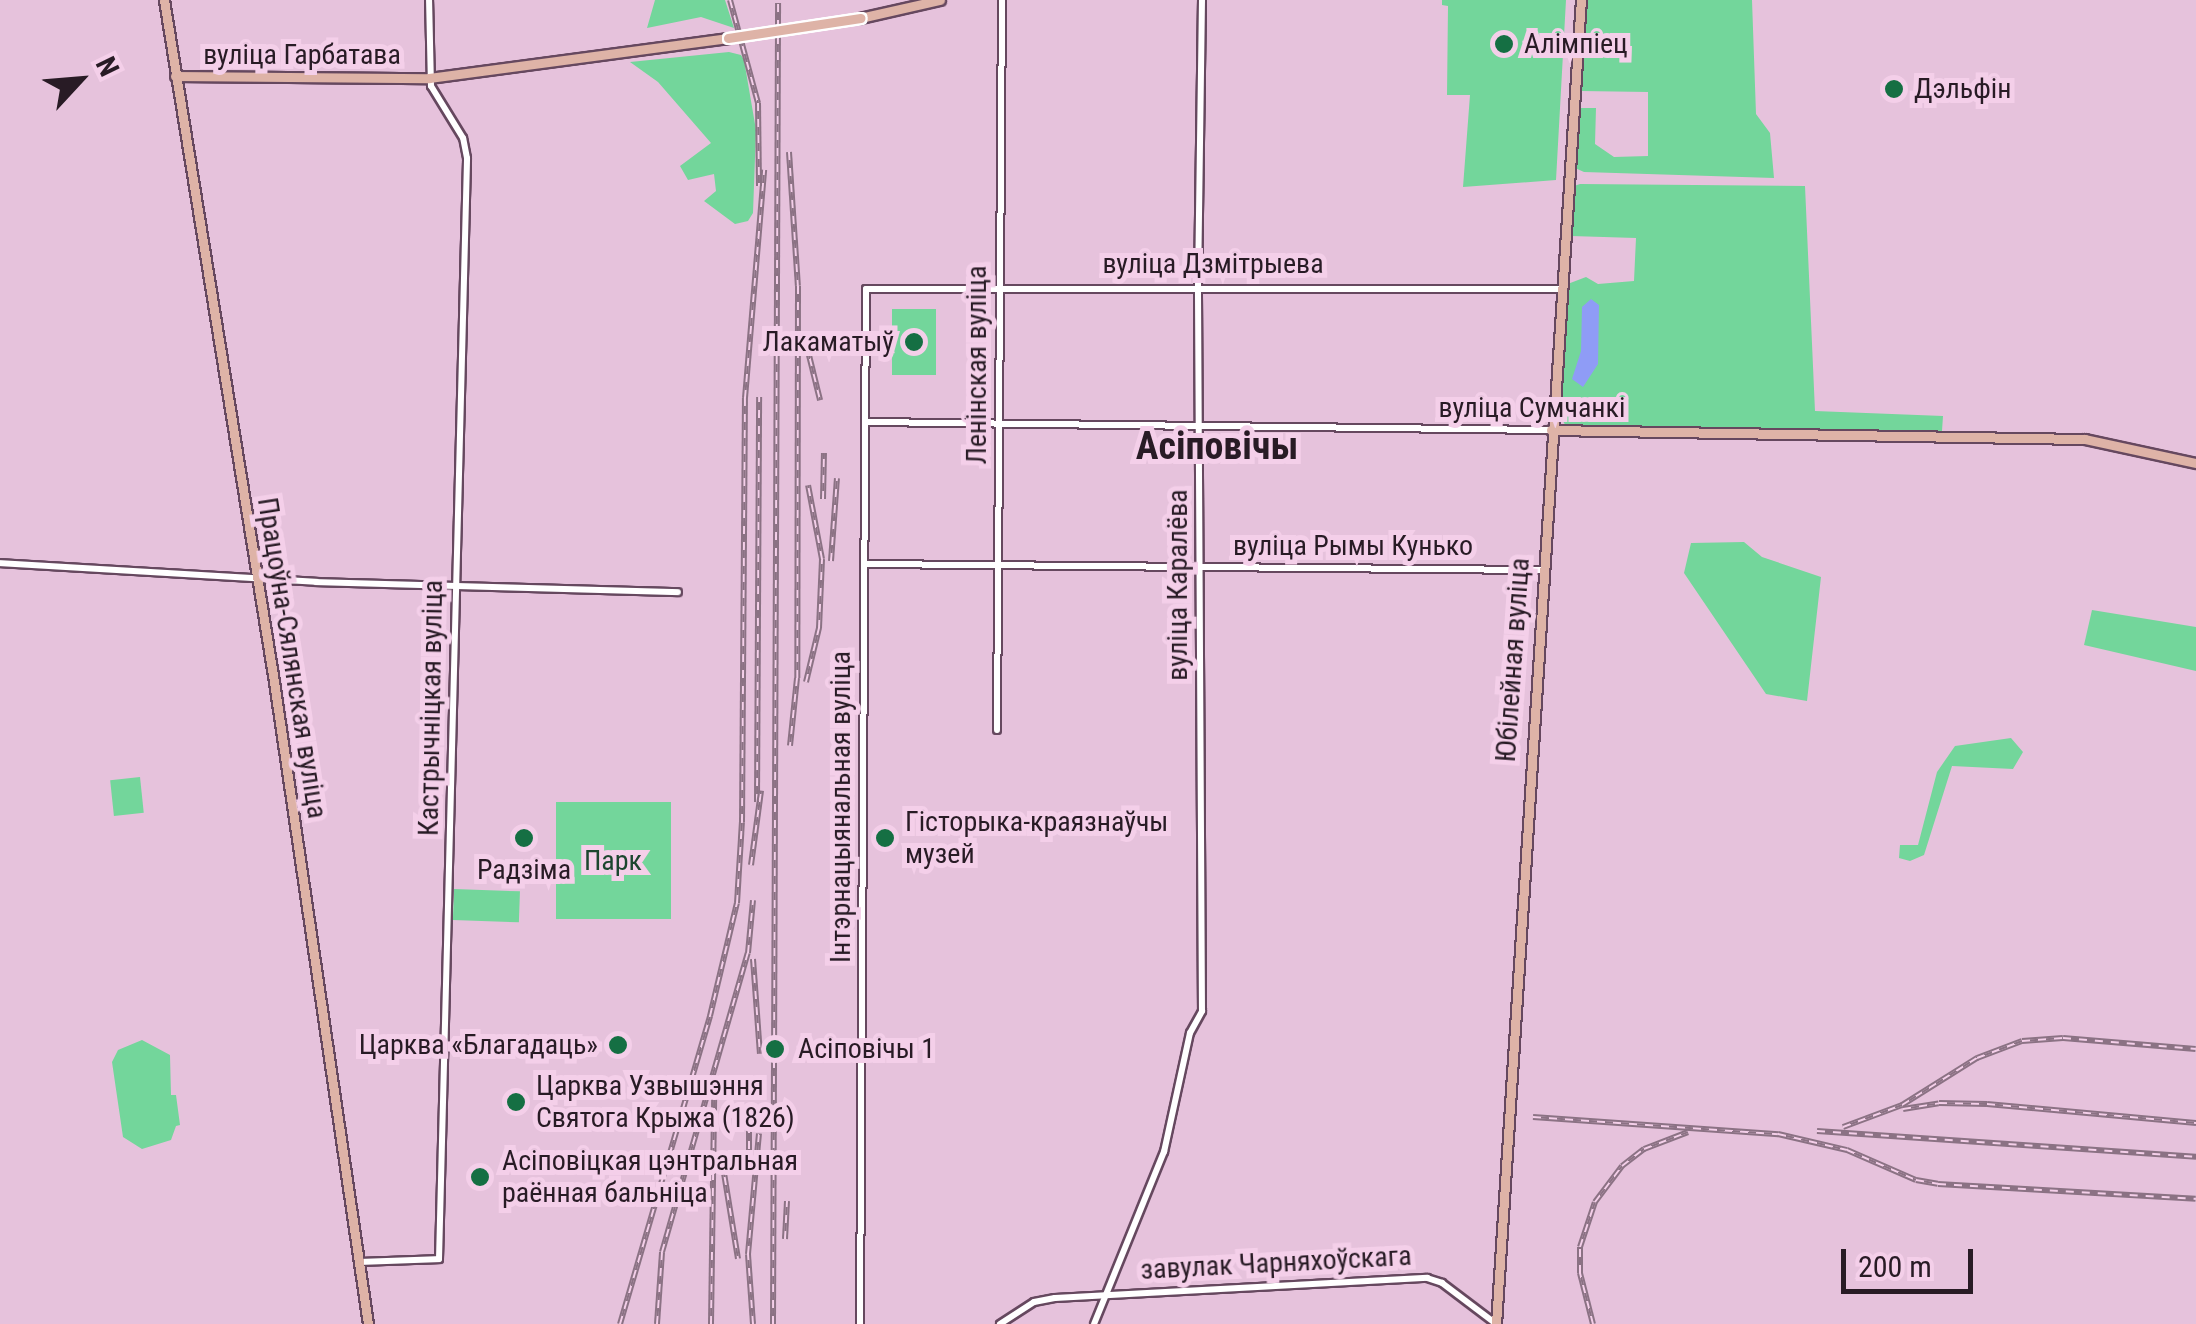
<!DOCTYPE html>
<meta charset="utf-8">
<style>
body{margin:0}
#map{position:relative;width:2196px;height:1324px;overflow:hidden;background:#e6c2dc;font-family:"Roboto Condensed",sans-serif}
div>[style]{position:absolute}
.green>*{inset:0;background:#73d69b;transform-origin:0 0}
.water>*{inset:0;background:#8f9cf6}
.roads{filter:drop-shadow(2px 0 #66485f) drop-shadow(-2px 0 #66485f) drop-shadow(0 2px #66485f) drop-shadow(0 -2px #66485f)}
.minor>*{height:6px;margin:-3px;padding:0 3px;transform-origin:3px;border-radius:3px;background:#fff}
.major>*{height:9px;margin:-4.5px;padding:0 4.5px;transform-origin:4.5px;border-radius:4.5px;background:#deb3a7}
.rail>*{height:6px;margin-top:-3px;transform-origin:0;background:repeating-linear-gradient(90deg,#f4cfe9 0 8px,#8b7284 0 16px);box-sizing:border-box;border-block:2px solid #8b7284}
.bridges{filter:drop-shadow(2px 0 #fff) drop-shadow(-2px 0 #fff) drop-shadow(0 2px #fff) drop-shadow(0 -2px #fff)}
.major-bridge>*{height:9px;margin:-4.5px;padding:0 4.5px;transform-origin:4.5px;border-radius:4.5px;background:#deb3a7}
.dots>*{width:28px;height:28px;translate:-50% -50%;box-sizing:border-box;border:5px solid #f4cfe9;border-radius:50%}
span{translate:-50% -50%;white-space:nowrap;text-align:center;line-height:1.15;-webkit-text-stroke:10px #f4cfe9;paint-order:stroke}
.poi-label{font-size:28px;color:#281b25}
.left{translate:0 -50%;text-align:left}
.right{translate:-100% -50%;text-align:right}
.street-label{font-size:28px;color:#281b25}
.park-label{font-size:28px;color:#1b462e}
.district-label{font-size:38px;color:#281b25;font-weight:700}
.north{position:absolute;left:30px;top:30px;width:100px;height:100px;-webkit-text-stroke:8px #f4cfe9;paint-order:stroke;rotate:64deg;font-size:28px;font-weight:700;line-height:40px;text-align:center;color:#281b25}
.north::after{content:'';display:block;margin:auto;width:35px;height:45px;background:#281b25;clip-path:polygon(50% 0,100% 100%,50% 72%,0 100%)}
.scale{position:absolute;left:1841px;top:1249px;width:132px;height:45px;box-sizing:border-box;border:5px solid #281b25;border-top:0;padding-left:12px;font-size:30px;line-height:35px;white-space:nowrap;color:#281b25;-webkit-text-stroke:8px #f4cfe9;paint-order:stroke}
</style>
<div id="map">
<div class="green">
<i style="clip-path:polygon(655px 0,725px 0,734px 28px,701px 17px,647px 28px)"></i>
<i style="clip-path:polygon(1442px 0,1566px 0,1556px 180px,1463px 187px,1470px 95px,1447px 95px,1448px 6px,1442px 5px)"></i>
<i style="clip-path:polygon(1587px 0,1752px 0,1756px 114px,1770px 133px,1774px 178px,1584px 172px,1575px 168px,1580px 108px,1596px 108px,1595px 144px,1614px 157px,1648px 156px,1648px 92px,1581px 91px)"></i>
<i style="clip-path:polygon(729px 52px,741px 55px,744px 60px,756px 130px,753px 213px,748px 221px,735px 224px,704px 201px,716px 191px,714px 174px,688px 180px,680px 166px,711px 143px,658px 82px,630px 62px)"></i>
<i style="clip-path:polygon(1580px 184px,1805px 186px,1815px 411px,1943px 416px,1942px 431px,1566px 426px,1557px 412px,1565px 285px,1586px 277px,1598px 284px,1634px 281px,1636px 238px,1571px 236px,1574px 186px)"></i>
<i style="left:892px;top:309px;width:44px;height:66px"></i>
<i style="clip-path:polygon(1744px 542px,1762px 557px,1821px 577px,1807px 701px,1766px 694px,1684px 573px,1691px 543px)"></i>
<i style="clip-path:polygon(2092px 610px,2196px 627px,2196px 671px,2084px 645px)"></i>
<i style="clip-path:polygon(2011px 738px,2023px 752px,2013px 769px,1952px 766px,1924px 855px,1910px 861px,1899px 858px,1900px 845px,1918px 845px,1937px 772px,1955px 746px)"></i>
<i style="left:140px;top:777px;width:36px;height:30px;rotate:84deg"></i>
<i style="left:671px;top:802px;width:117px;height:115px;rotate:90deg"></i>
<i style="left:454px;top:889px;width:66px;height:31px;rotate:2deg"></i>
<i style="clip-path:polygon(142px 1040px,170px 1055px,171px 1095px,176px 1095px,180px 1125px,176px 1126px,171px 1140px,142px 1149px,123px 1137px,112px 1062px,118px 1050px)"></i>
</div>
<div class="water">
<i style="clip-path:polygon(1591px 299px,1599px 305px,1598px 364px,1583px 387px,1572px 379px,1581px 351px,1582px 307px)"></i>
</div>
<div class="roads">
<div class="minor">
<i style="left:865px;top:422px;width:686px;rotate:0.67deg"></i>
<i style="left:0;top:563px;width:317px;rotate:3.4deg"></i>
<i style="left:316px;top:582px;width:362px;rotate:1.6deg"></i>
<i style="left:865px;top:564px;width:676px;rotate:0.51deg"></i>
<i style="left:997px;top:730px;width:730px;rotate:-89.61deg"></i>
<i style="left:362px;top:1262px;width:77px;rotate:-2.2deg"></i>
<i style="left:439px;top:1259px;width:1101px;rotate:-88.54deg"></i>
<i style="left:467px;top:158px;width:20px;rotate:-101deg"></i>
<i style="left:463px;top:138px;width:61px;rotate:-121.6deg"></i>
<i style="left:431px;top:86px;width:86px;rotate:-91.3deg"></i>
<i style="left:860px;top:1324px;width:1035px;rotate:-89.67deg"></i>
<i style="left:866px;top:289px;width:694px"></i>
<i style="left:1000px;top:1324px;width:40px;rotate:-32.9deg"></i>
<i style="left:1034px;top:1302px;width:21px;rotate:-11deg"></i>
<i style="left:1055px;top:1298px;width:373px;rotate:-3.1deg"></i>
<i style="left:1427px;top:1278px;width:16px;rotate:18deg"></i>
<i style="left:1442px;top:1283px;width:66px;rotate:37deg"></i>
<i style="left:1094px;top:1324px;width:186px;rotate:-67.9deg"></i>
<i style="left:1164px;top:1152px;width:122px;rotate:-77.7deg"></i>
<i style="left:1190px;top:1033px;width:25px;rotate:-61deg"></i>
<i style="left:1202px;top:1011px;width:725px;rotate:-90.32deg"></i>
<i style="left:1198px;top:286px;width:286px;rotate:-89.2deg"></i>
</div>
<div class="major">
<i style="left:164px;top:0;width:684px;rotate:80.83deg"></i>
<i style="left:273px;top:675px;width:656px;rotate:81.67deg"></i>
<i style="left:860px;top:18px;width:82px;rotate:-12.7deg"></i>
<i style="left:175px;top:76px;width:254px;rotate:0.5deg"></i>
<i style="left:429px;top:78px;width:302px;rotate:-7.6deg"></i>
<i style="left:1551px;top:430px;width:534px;rotate:0.97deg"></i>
<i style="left:2085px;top:439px;width:114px;rotate:12.2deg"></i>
<i style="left:1496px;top:1324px;width:1327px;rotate:-86.33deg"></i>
</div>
</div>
<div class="rail">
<i style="left:730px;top:0;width:107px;rotate:74.8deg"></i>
<i style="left:758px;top:103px;width:83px;rotate:89.3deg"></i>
<i style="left:789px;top:152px;width:134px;rotate:86.2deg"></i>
<i style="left:798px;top:286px;width:392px;rotate:90.1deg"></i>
<i style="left:797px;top:678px;width:68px;rotate:95.9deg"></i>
<i style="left:806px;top:343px;width:59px;rotate:76.2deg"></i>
<i style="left:823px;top:499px;width:46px;rotate:-88.8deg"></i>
<i style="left:831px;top:561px;width:83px;rotate:-85.9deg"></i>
<i style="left:806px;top:682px;width:56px;rotate:-76.5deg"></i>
<i style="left:819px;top:628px;width:69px;rotate:-87.5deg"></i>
<i style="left:822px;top:559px;width:75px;rotate:-100.7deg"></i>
<i style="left:757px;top:802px;width:405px;rotate:-89.7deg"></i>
<i style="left:751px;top:865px;width:75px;rotate:-82.3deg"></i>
<i style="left:753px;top:959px;width:95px;rotate:85.8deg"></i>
<i style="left:749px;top:1109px;width:41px;rotate:90deg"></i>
<i style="left:1903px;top:1109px;width:36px;rotate:-9deg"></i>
<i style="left:1939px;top:1103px;width:48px;rotate:1.2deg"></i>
<i style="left:1987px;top:1104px;width:210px;rotate:5.2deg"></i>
<i style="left:1533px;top:1117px;width:246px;rotate:4deg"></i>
<i style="left:1778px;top:1134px;width:71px;rotate:13.1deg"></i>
<i style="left:1847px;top:1150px;width:75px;rotate:23.5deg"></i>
<i style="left:1916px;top:1180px;width:22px;rotate:10deg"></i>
<i style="left:1938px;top:1184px;width:258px;rotate:3.3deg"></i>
<i style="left:1843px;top:1127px;width:63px;rotate:-20.4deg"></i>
<i style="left:1902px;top:1105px;width:89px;rotate:-32.1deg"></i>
<i style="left:1977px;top:1058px;width:48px;rotate:-20.7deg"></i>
<i style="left:2022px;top:1041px;width:41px;rotate:-4.2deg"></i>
<i style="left:2063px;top:1038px;width:133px;rotate:4.7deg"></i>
<i style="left:1817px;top:1131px;width:380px;rotate:3.9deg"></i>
<i style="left:722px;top:1161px;width:99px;rotate:80.7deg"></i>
<i style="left:785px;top:1239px;width:38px;rotate:-87deg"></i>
<i style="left:620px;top:1324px;width:321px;rotate:-73.7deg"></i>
<i style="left:710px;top:1016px;width:116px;rotate:-76.6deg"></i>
<i style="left:737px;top:903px;width:81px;rotate:-86.5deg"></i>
<i style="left:742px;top:822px;width:424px;rotate:-89.6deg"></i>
<i style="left:745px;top:398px;width:229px;rotate:-85.2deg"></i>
<i style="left:657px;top:1324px;width:72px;rotate:-86deg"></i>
<i style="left:662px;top:1252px;width:311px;rotate:-74deg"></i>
<i style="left:748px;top:953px;width:53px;rotate:-84.6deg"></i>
<i style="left:711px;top:1324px;width:225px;rotate:-89.2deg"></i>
<i style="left:753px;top:1324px;width:70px;rotate:-94.1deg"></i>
<i style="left:748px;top:1254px;width:121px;rotate:-84.8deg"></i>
<i style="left:773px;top:1324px;width:1321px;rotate:-89.78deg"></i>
<i style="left:1593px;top:1324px;width:53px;rotate:-104.3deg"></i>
<i style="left:1580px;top:1273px;width:26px;rotate:-90deg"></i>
<i style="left:1580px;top:1247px;width:47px;rotate:-71.6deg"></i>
<i style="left:1595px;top:1202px;width:45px;rotate:-53.1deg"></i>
<i style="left:1622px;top:1166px;width:28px;rotate:-38deg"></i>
<i style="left:1644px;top:1149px;width:47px;rotate:-21.1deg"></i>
</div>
<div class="bridges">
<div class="major-bridge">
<i style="left:728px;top:38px;width:134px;rotate:-8.6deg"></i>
</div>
</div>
<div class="dots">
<i style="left:1504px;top:44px;background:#156f43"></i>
<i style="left:1894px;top:89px;background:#156f43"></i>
<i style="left:914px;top:342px;background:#156f43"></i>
<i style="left:524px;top:838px;background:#156f43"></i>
<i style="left:885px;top:838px;background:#156f43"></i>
<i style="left:618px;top:1045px;background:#156f43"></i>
<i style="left:775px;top:1049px;background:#156f43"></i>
<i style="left:516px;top:1102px;background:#156f43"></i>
<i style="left:480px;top:1177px;background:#156f43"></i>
</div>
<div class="poi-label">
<span class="left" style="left:1524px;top:44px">Алімпіец</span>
<span class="left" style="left:1914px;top:89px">Дэльфін</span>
<span class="right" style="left:894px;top:342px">Лакаматыў</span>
<span class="left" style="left:905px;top:838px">Гісторыка-краязнаўчы<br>музей</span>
<span style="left:524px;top:870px">Радзіма</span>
<span class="right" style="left:598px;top:1045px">Царква «Благадаць»</span>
<span class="left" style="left:798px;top:1049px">Асіповічы 1</span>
<span class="left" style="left:536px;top:1102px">Царква Узвышэння<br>Святога Крыжа (1826)</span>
<span class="left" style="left:502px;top:1177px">Асіповіцкая цэнтральная<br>раённая бальніца</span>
</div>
<div class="street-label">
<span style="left:302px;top:55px">вуліца Гарбатава</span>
<span style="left:1213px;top:264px">вуліца Дзмітрыева</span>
<span style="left:977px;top:365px;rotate:-90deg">Ленінская вуліца</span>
<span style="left:1532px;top:408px">вуліца Сумчанкі</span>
<span style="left:1353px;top:546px">вуліца Рымы Кунько</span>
<span style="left:1178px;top:585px;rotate:-90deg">вуліца Каралёва</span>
<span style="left:292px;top:658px;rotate:81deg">Працоўна-Сялянская вуліца</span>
<span style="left:1513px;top:660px;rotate:-86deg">Юбілейная вуліца</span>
<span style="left:431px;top:708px;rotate:-89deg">Кастрычніцкая вуліца</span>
<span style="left:841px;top:807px;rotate:-90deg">Інтэрнацыянальная вуліца</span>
<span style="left:1276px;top:1263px;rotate:-3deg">завулак Чарняхоўскага</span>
</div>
<div class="park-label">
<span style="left:613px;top:861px">Парк</span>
</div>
<div class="district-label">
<span style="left:1217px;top:447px">Асіповічы</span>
</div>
<div class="north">N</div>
<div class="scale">200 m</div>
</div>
